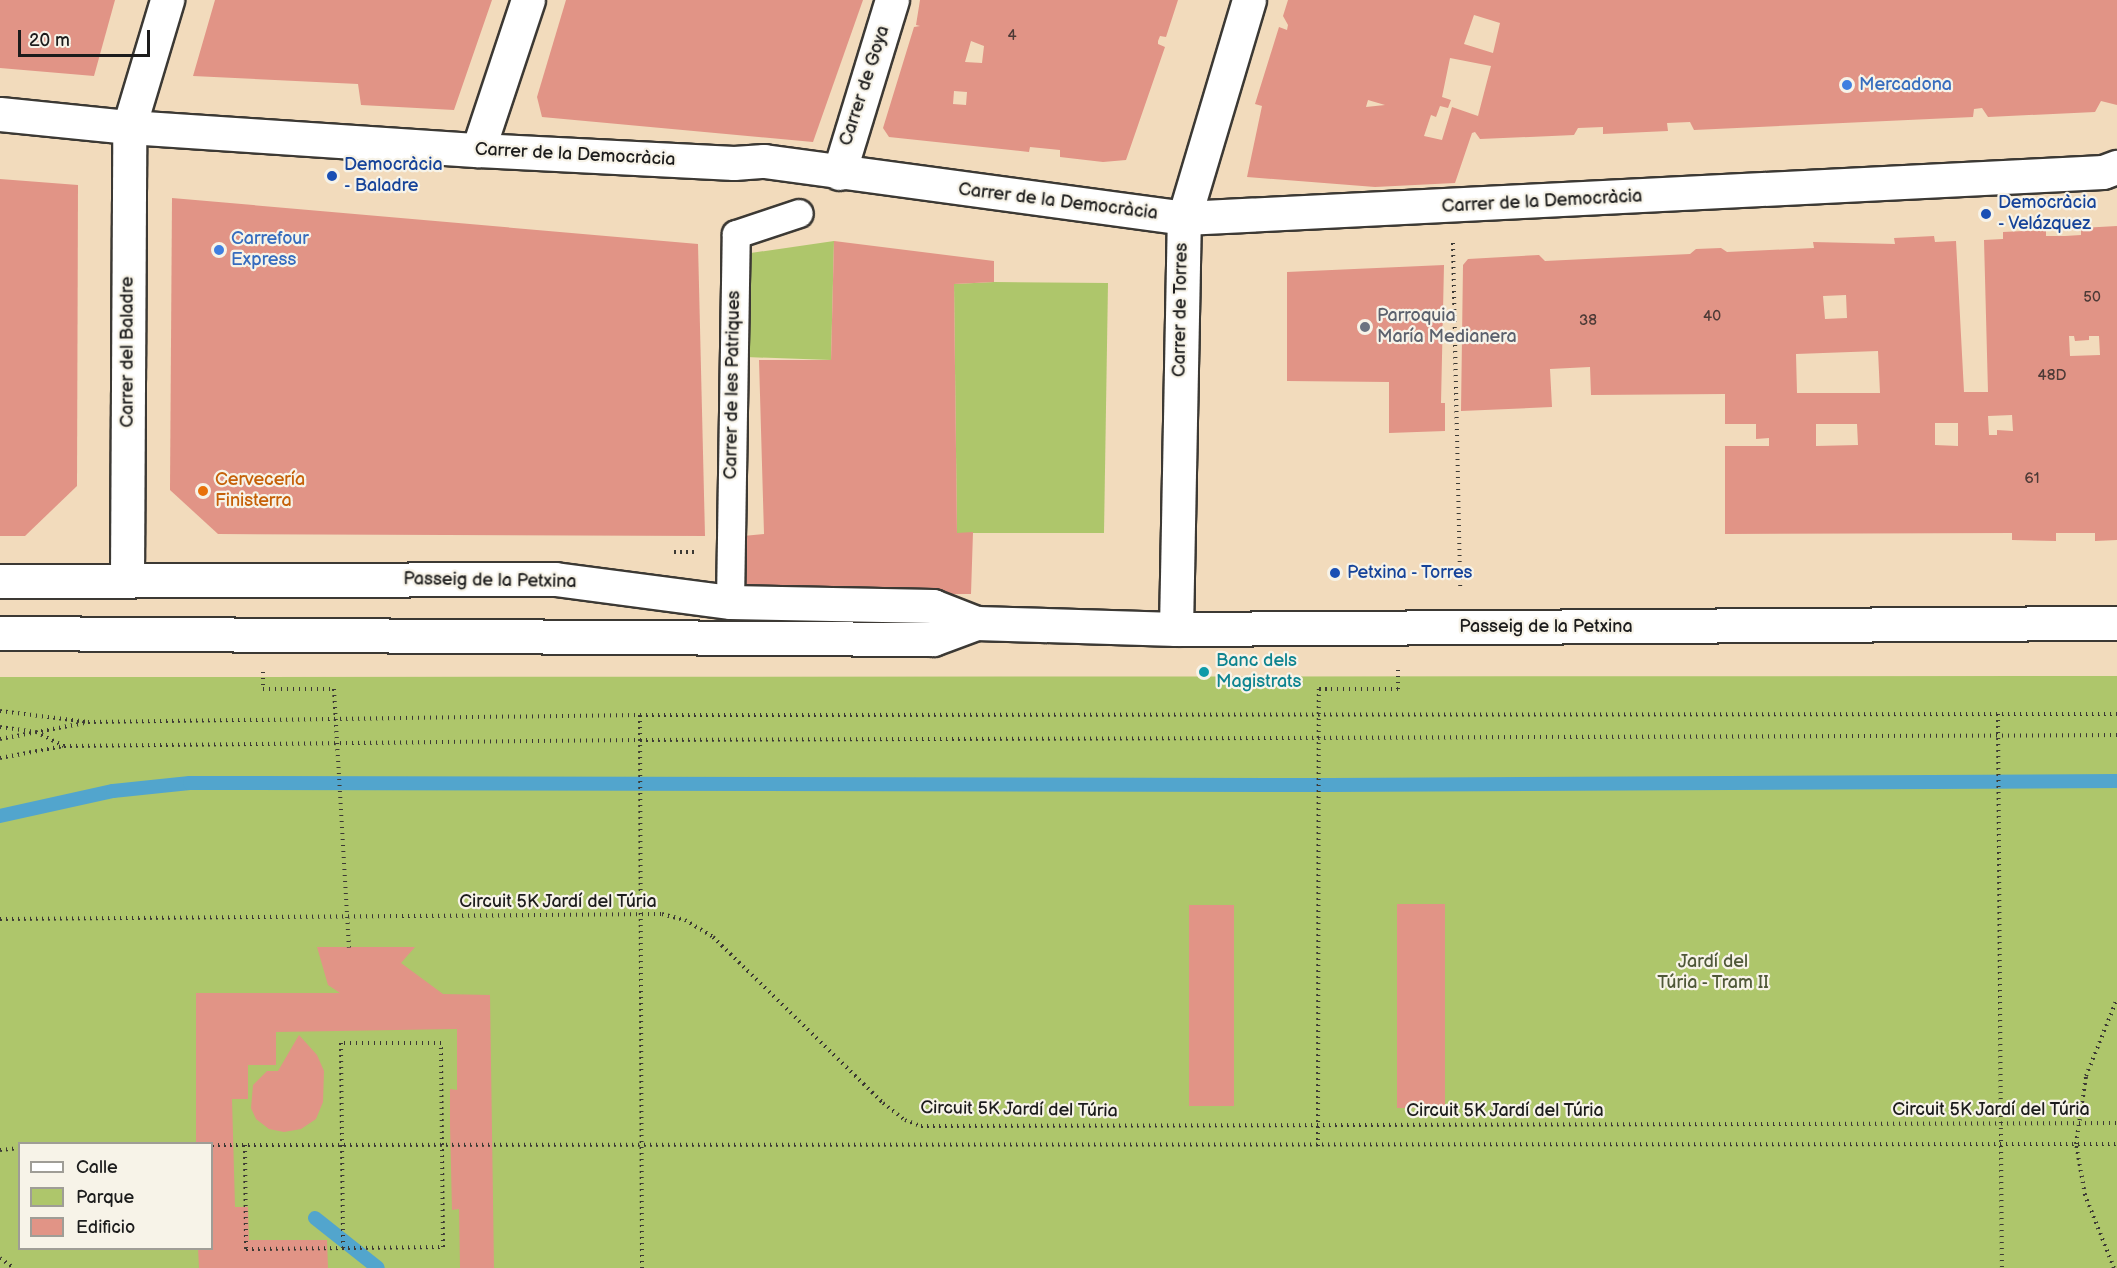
<!DOCTYPE html>
<meta charset="utf-8">
<style>
body{margin:0}
#map{position:relative;width:2117px;height:1268px;overflow:hidden;background:#f2dbbc;font-family:"Balsamiq Sans",sans-serif}
div>[style]{position:absolute}
.green>*{inset:0;background:#aec66b}
.stream>*{height:14px;margin:-7px;padding:0 7px;transform-origin:7px;border-radius:7px;background:#52a5cd}
.building>*{inset:0;background:#e19486;transform-origin:0 0}
.path>*{height:4px;margin-top:-2px;transform-origin:0;background:repeating-linear-gradient(90deg,#3c3934 0 1.5px,transparent 0 6px)}
.roads{filter:drop-shadow(2px 0 #3c3934) drop-shadow(-2px 0 #3c3934) drop-shadow(0 2px #3c3934) drop-shadow(0 -2px #3c3934)}
.pedestrian>*{height:27px;margin:-13.5px;padding:0 13.5px;transform-origin:13.5px;border-radius:13.5px;background:#fff}
.minor>*{height:33px;margin:-16.5px;padding:0 16.5px;transform-origin:16.5px;border-radius:16.5px;background:#fff}
.primary>*{height:33px;margin:-16.5px;padding:0 16.5px;transform-origin:16.5px;border-radius:16.5px;background:#fff}
.dots>*{width:16px;height:16px;translate:-50% -50%;box-sizing:border-box;border:3px solid #f7f3e8;border-radius:50%}
span{translate:-50% -50%;white-space:nowrap;text-align:center;line-height:1.15;-webkit-text-stroke:4.5px #f7f3e8;paint-order:stroke}
.number-label{font-size:15px;color:#4d3a36}
.number-label span{-webkit-text-stroke-width:0}
.shop-label{font-size:18px;color:#366cbe}
.left{translate:0 -50%;text-align:left}
.street-label{font-size:18px;color:#1c1c1c}
.transit-label{font-size:18px;color:#164399}
.worship-label{font-size:18px;color:#5b616d}
.food-label{font-size:18px;color:#c56008}
.culture-label{font-size:18px;color:#0d838f}
.park-label{font-size:18px;color:#4f5838}
.legend{position:absolute;left:18px;top:1142px;width:195px;height:108px;box-sizing:border-box;background:#f7f3e8;border:2px solid #9f9d96;margin:0;padding:8px 10px;list-style:none;font-size:18px;color:#1c1c1c}
.legend li{display:flex;align-items:center;gap:12px;height:30px}
.legend b{width:30px;border:2px solid #9f9d96}
.scale{position:absolute;left:18px;top:30px;width:132px;height:27px;box-sizing:border-box;border:3px solid #1c1c1c;border-top:0;padding-left:8px;font-size:18px;line-height:21px;white-space:nowrap;color:#1c1c1c;-webkit-text-stroke:4px #f7f3e8;paint-order:stroke}
</style>
<div id="map">
<div class="green">
<i style="clip-path:polygon(834px 241px,831px 360px,746px 357px,744px 254px)"></i>
<i style="clip-path:polygon(994px 282px,1108px 283px,1104px 533px,957px 533px,954px 284px)"></i>
<i style="clip-path:polygon(evenodd,2117px 676px,2117px 1268px,0 1268px,0 677px,2117px 676px,20px 1144px,212px 1144px,212px 1248px,20px 1248px,20px 1144px)"></i>
</div>
<div class="stream">
<i style="left:0;top:816px;width:116px;rotate:-12.5deg"></i>
<i style="left:113px;top:791px;width:77px;rotate:-5.9deg"></i>
<i style="left:190px;top:783px;width:1140px;rotate:0.1deg"></i>
<i style="left:1330px;top:785px;width:787px;rotate:-0.29deg"></i>
<i style="left:315px;top:1218px;width:80px;rotate:38.4deg"></i>
</div>
<div class="building">
<i style="clip-path:polygon(0 0,115px 0,94px 76px,0 68px)"></i>
<i style="clip-path:polygon(215px 0,492px 0,454px 110px,361px 105px,358px 84px,193px 76px)"></i>
<i style="clip-path:polygon(566px 0,863px 0,813px 142px,542px 117px,537px 97px)"></i>
<i style="clip-path:polygon(evenodd,920px 0,1178px 0,1166px 37px,1160px 36px,1158px 41px,1158px 44px,1165px 47px,1126px 160px,1103px 162px,1060px 157px,1060px 150px,1030px 147px,1029px 152px,889px 137px,883px 128px,914px 27px,920px 26px,916px 25px,920px 0,971px 41px,984px 46px,982px 63px,965px 62px,971px 41px,920px 0,954px 91px,967px 92px,966px 105px,953px 104px,954px 91px)"></i>
<i style="clip-path:polygon(evenodd,1288px 0,2117px 0,2117px 105px,2101px 101px,2095px 112px,1988px 117px,1982px 108px,1974px 109px,1973px 117px,1694px 130px,1690px 122px,1667px 123px,1668px 131px,1603px 134px,1603px 127px,1578px 128px,1574px 135px,1480px 139px,1475px 132px,1472px 133px,1455px 183px,1375px 187px,1247px 177px,1262px 106px,1255px 104px,1279px 27px,1287px 30px,1288px 25px,1283px 16px,1288px 0,1474px 15px,1500px 23px,1493px 53px,1464px 44px,1474px 15px,1288px 0,1450px 58px,1491px 66px,1478px 116px,1452px 107px,1442px 140px,1424px 136px,1431px 115px,1436px 117px,1440px 106px,1448px 108px,1451px 100px,1442px 97px,1450px 58px,1288px 0,1368px 100px,1385px 105px,1366px 107px,1368px 100px)"></i>
<i style="clip-path:polygon(0 179px,78px 185px,77px 486px,25px 536px,0 536px)"></i>
<i style="clip-path:polygon(172px 198px,698px 244px,705px 536px,218px 534px,170px 490px)"></i>
<i style="clip-path:polygon(evenodd,2117px 226px,2117px 540px,2095px 541px,2095px 533px,2056px 533px,2056px 541px,2012px 540px,2012px 533px,1725px 534px,1725px 446px,1769px 446px,1769px 438px,1756px 439px,1756px 424px,1725px 424px,1725px 394px,1591px 395px,1590px 367px,1550px 369px,1552px 407px,1461px 411px,1463px 265px,1468px 259px,1539px 255px,1545px 261px,1690px 254px,1696px 249px,1721px 248px,1727px 252px,1814px 248px,1813px 242px,1895px 244px,1894px 238px,1934px 236px,1935px 242px,1956px 241px,1964px 392px,1988px 392px,1984px 240px,2003px 239px,2003px 232px,2046px 230px,2046px 236px,2065px 236px,2081px 235px,2081px 228px,2117px 226px,1846px 295px,1847px 318px,1825px 319px,1823px 296px,1846px 295px,2117px 226px,2069px 336px,2074px 336px,2075px 341px,2089px 340px,2089px 336px,2099px 336px,2100px 355px,2070px 356px,2069px 336px,2117px 226px,1878px 351px,1880px 393px,1797px 393px,1796px 354px,1878px 351px,2117px 226px,2012px 415px,2013px 431px,1997px 430px,1997px 435px,1989px 435px,1988px 416px,2012px 415px,2117px 226px,1935px 423px,1958px 423px,1958px 446px,1935px 445px,1935px 423px,2117px 226px,1816px 424px,1857px 424px,1858px 445px,1816px 446px,1816px 424px)"></i>
<i style="clip-path:polygon(834px 241px,994px 261px,994px 282px,954px 284px,957px 533px,973px 532px,971px 594px,741px 595px,743px 536px,764px 534px,759px 360px,831px 360px)"></i>
<i style="clip-path:polygon(1444px 265px,1441px 403px,1445px 403px,1445px 431px,1389px 433px,1389px 382px,1287px 381px,1287px 272px)"></i>
<i style="left:1445px;top:904px;width:204px;height:48px;rotate:90deg"></i>
<i style="left:1189px;top:905px;width:45px;height:201px"></i>
<i style="clip-path:polygon(317px 947px,415px 947px,401px 963px,443px 994px,490px 995px,494px 1268px,460px 1268px,459px 1209px,452px 1210px,450px 1125px,450px 1089px,457px 1090px,457px 1029px,276px 1032px,276px 1065px,248px 1065px,248px 1099px,232px 1099px,235px 1207px,248px 1207px,249px 1240px,327px 1240px,328px 1268px,199px 1268px,198px 1248px,212px 1248px,212px 1143px,196px 1143px,196px 993px,340px 993px,328px 985px)"></i>
<i style="clip-path:polygon(299px 1035px,317px 1055px,324px 1071px,323px 1102px,316px 1119px,301px 1129px,284px 1132px,269px 1129px,256px 1119px,251px 1108px,253px 1085px,267px 1071px,278px 1071px)"></i>
</div>
<div class="path">
<i style="left:1453px;top:243px;width:344px;rotate:88.8deg"></i>
<i style="left:674px;top:552px;width:20px"></i>
<i style="left:263px;top:672px;width:17px;rotate:90deg"></i>
<i style="left:263px;top:689px;width:71px"></i>
<i style="left:334px;top:689px;width:259px;rotate:86.7deg"></i>
<i style="left:0;top:711px;width:89px;rotate:7.1deg"></i>
<i style="left:88px;top:722px;width:552px;rotate:-0.73deg"></i>
<i style="left:640px;top:715px;width:1477px;rotate:-0.04deg"></i>
<i style="left:1998px;top:714px;width:554px;rotate:89.59deg"></i>
<i style="left:640px;top:715px;width:553px;rotate:89.79deg"></i>
<i style="left:0;top:727px;width:36px;rotate:8deg"></i>
<i style="left:36px;top:732px;width:31px;rotate:27deg"></i>
<i style="left:0;top:739px;width:86px;rotate:-10.7deg"></i>
<i style="left:0;top:758px;width:65px;rotate:-10.6deg"></i>
<i style="left:64px;top:746px;width:576px;rotate:-0.6deg"></i>
<i style="left:640px;top:740px;width:1477px;rotate:-0.19deg"></i>
<i style="left:0;top:919px;width:662px;rotate:-0.43deg"></i>
<i style="left:662px;top:914px;width:24px;rotate:15deg"></i>
<i style="left:685px;top:920px;width:33px;rotate:31deg"></i>
<i style="left:713px;top:937px;width:238px;rotate:44.3deg"></i>
<i style="left:883px;top:1103px;width:28px;rotate:38deg"></i>
<i style="left:905px;top:1120px;width:17px;rotate:21deg"></i>
<i style="left:921px;top:1126px;width:1196px;rotate:-0.14deg"></i>
<i style="left:212px;top:1145px;width:1905px;rotate:-0.03deg"></i>
<i style="left:245px;top:1145px;width:104px;rotate:89.4deg"></i>
<i style="left:246px;top:1249px;width:197px;rotate:-0.6deg"></i>
<i style="left:443px;top:1247px;width:204px;rotate:-90.6deg"></i>
<i style="left:441px;top:1043px;width:100px;rotate:180deg"></i>
<i style="left:341px;top:1043px;width:205px;rotate:89.4deg"></i>
<i style="left:1318px;top:1146px;width:457px;rotate:-89.9deg"></i>
<i style="left:1319px;top:689px;width:79px"></i>
<i style="left:1398px;top:689px;width:20px;rotate:-90deg"></i>
<i style="left:0;top:1150px;width:20px;rotate:-6deg"></i>
<i style="left:0;top:1258px;width:17px;rotate:36deg"></i>
<i style="left:2114px;top:1268px;width:79px;rotate:-111.7deg"></i>
<i style="left:2085px;top:1195px;width:52px;rotate:-100deg"></i>
<i style="left:2076px;top:1144px;width:69px;rotate:-81.6deg"></i>
<i style="left:2086px;top:1076px;width:83px;rotate:-68.1deg"></i>
</div>
<div class="roads">
<div class="pedestrian">
<i style="left:730px;top:602px;width:368px;rotate:-89.1deg"></i>
<i style="left:736px;top:234px;width:66px;rotate:-18.4deg"></i>
</div>
<div class="minor">
<i style="left:0;top:114px;width:130px;rotate:5.8deg"></i>
<i style="left:129px;top:127px;width:350px;rotate:3.8deg"></i>
<i style="left:478px;top:150px;width:256px;rotate:2.9deg"></i>
<i style="left:734px;top:163px;width:30px;rotate:-4deg"></i>
<i style="left:764px;top:161px;width:424px;rotate:7.7deg"></i>
<i style="left:1184px;top:218px;width:920px;rotate:-2.87deg"></i>
<i style="left:2103px;top:172px;width:15px;rotate:-20deg"></i>
<i style="left:478px;top:150px;width:158px;rotate:-71.6deg"></i>
<i style="left:839px;top:173px;width:181px;rotate:-73deg"></i>
<i style="left:127px;top:578px;width:451px;rotate:-89.7deg"></i>
<i style="left:129px;top:127px;width:133px;rotate:-73.3deg"></i>
<i style="left:1176px;top:629px;width:411px;rotate:-88.9deg"></i>
<i style="left:1184px;top:218px;width:227px;rotate:-73.4deg"></i>
</div>
<div class="primary">
<i style="left:0;top:581px;width:555px;rotate:-0.21deg"></i>
<i style="left:555px;top:579px;width:177px;rotate:7.5deg"></i>
<i style="left:730px;top:602px;width:203px;rotate:1.1deg"></i>
<i style="left:933px;top:606px;width:46px;rotate:21.6deg"></i>
<i style="left:976px;top:623px;width:200px;rotate:1.7deg"></i>
<i style="left:1176px;top:629px;width:941px;rotate:-0.37deg"></i>
<i style="left:0;top:633px;width:933px;rotate:0.37deg"></i>
<i style="left:933px;top:639px;width:46px;rotate:-20.4deg"></i>
</div>
</div>
<div class="dots">
<i style="left:1847px;top:85px;background:#3f7fe0"></i>
<i style="left:332px;top:176px;background:#1a4fb4"></i>
<i style="left:1986px;top:214px;background:#1a4fb4"></i>
<i style="left:219px;top:250px;background:#3f7fe0"></i>
<i style="left:1365px;top:327px;background:#6b7280"></i>
<i style="left:203px;top:491px;background:#e8710a"></i>
<i style="left:1335px;top:573px;background:#1a4fb4"></i>
<i style="left:1204px;top:672px;background:#0f9aa8"></i>
</div>
<div class="number-label">
<span style="left:1012px;top:36px">4</span>
<span style="left:2092px;top:298px">50</span>
<span style="left:1712px;top:317px">40</span>
<span style="left:1588px;top:321px">38</span>
<span style="left:2052px;top:376px">48D</span>
<span style="left:2032px;top:479px">61</span>
</div>
<div class="shop-label">
<span class="left" style="left:1859px;top:85px">Mercadona</span>
<span class="left" style="left:231px;top:250px">Carrefour<br>Express</span>
</div>
<div class="street-label">
<span style="left:865px;top:86px;rotate:-72deg">Carrer de Goya</span>
<span style="left:575px;top:155px;rotate:3deg">Carrer de la Democràcia</span>
<span style="left:1058px;top:202px;rotate:7deg">Carrer de la Democràcia</span>
<span style="left:1542px;top:202px;rotate:-3deg">Carrer de la Democràcia</span>
<span style="left:1181px;top:310px;rotate:-89deg">Carrer de Torres</span>
<span style="left:128px;top:352px;rotate:-90deg">Carrer del Baladre</span>
<span style="left:733px;top:385px;rotate:-89deg">Carrer de les Patriques</span>
<span style="left:490px;top:581px;rotate:1deg">Passeig de la Petxina</span>
<span style="left:1546px;top:627px">Passeig de la Petxina</span>
<span style="left:558px;top:902px">Circuit 5K Jardí del Túria</span>
<span style="left:1019px;top:1110px;rotate:1deg">Circuit 5K Jardí del Túria</span>
<span style="left:1991px;top:1110px">Circuit 5K Jardí del Túria</span>
<span style="left:1505px;top:1111px">Circuit 5K Jardí del Túria</span>
</div>
<div class="transit-label">
<span class="left" style="left:344px;top:176px">Democràcia<br>- Baladre</span>
<span class="left" style="left:1998px;top:214px">Democràcia<br>- Velázquez</span>
<span class="left" style="left:1347px;top:573px">Petxina - Torres</span>
</div>
<div class="worship-label">
<span class="left" style="left:1377px;top:327px">Parroquia<br>María Medianera</span>
</div>
<div class="food-label">
<span class="left" style="left:215px;top:491px">Cervecería<br>Finisterra</span>
</div>
<div class="culture-label">
<span class="left" style="left:1216px;top:672px">Banc dels<br>Magistrats</span>
</div>
<div class="park-label">
<span style="left:1713px;top:973px">Jardí del<br>Túria - Tram II</span>
</div>
<ul class="legend">
<li><b style="height:8px;background:#fff"></b>Calle</li>
<li><b style="height:16px;background:#aec66b"></b>Parque</li>
<li><b style="height:16px;background:#e19486"></b>Edificio</li>
</ul>
<div class="scale">20 m</div>
</div>
